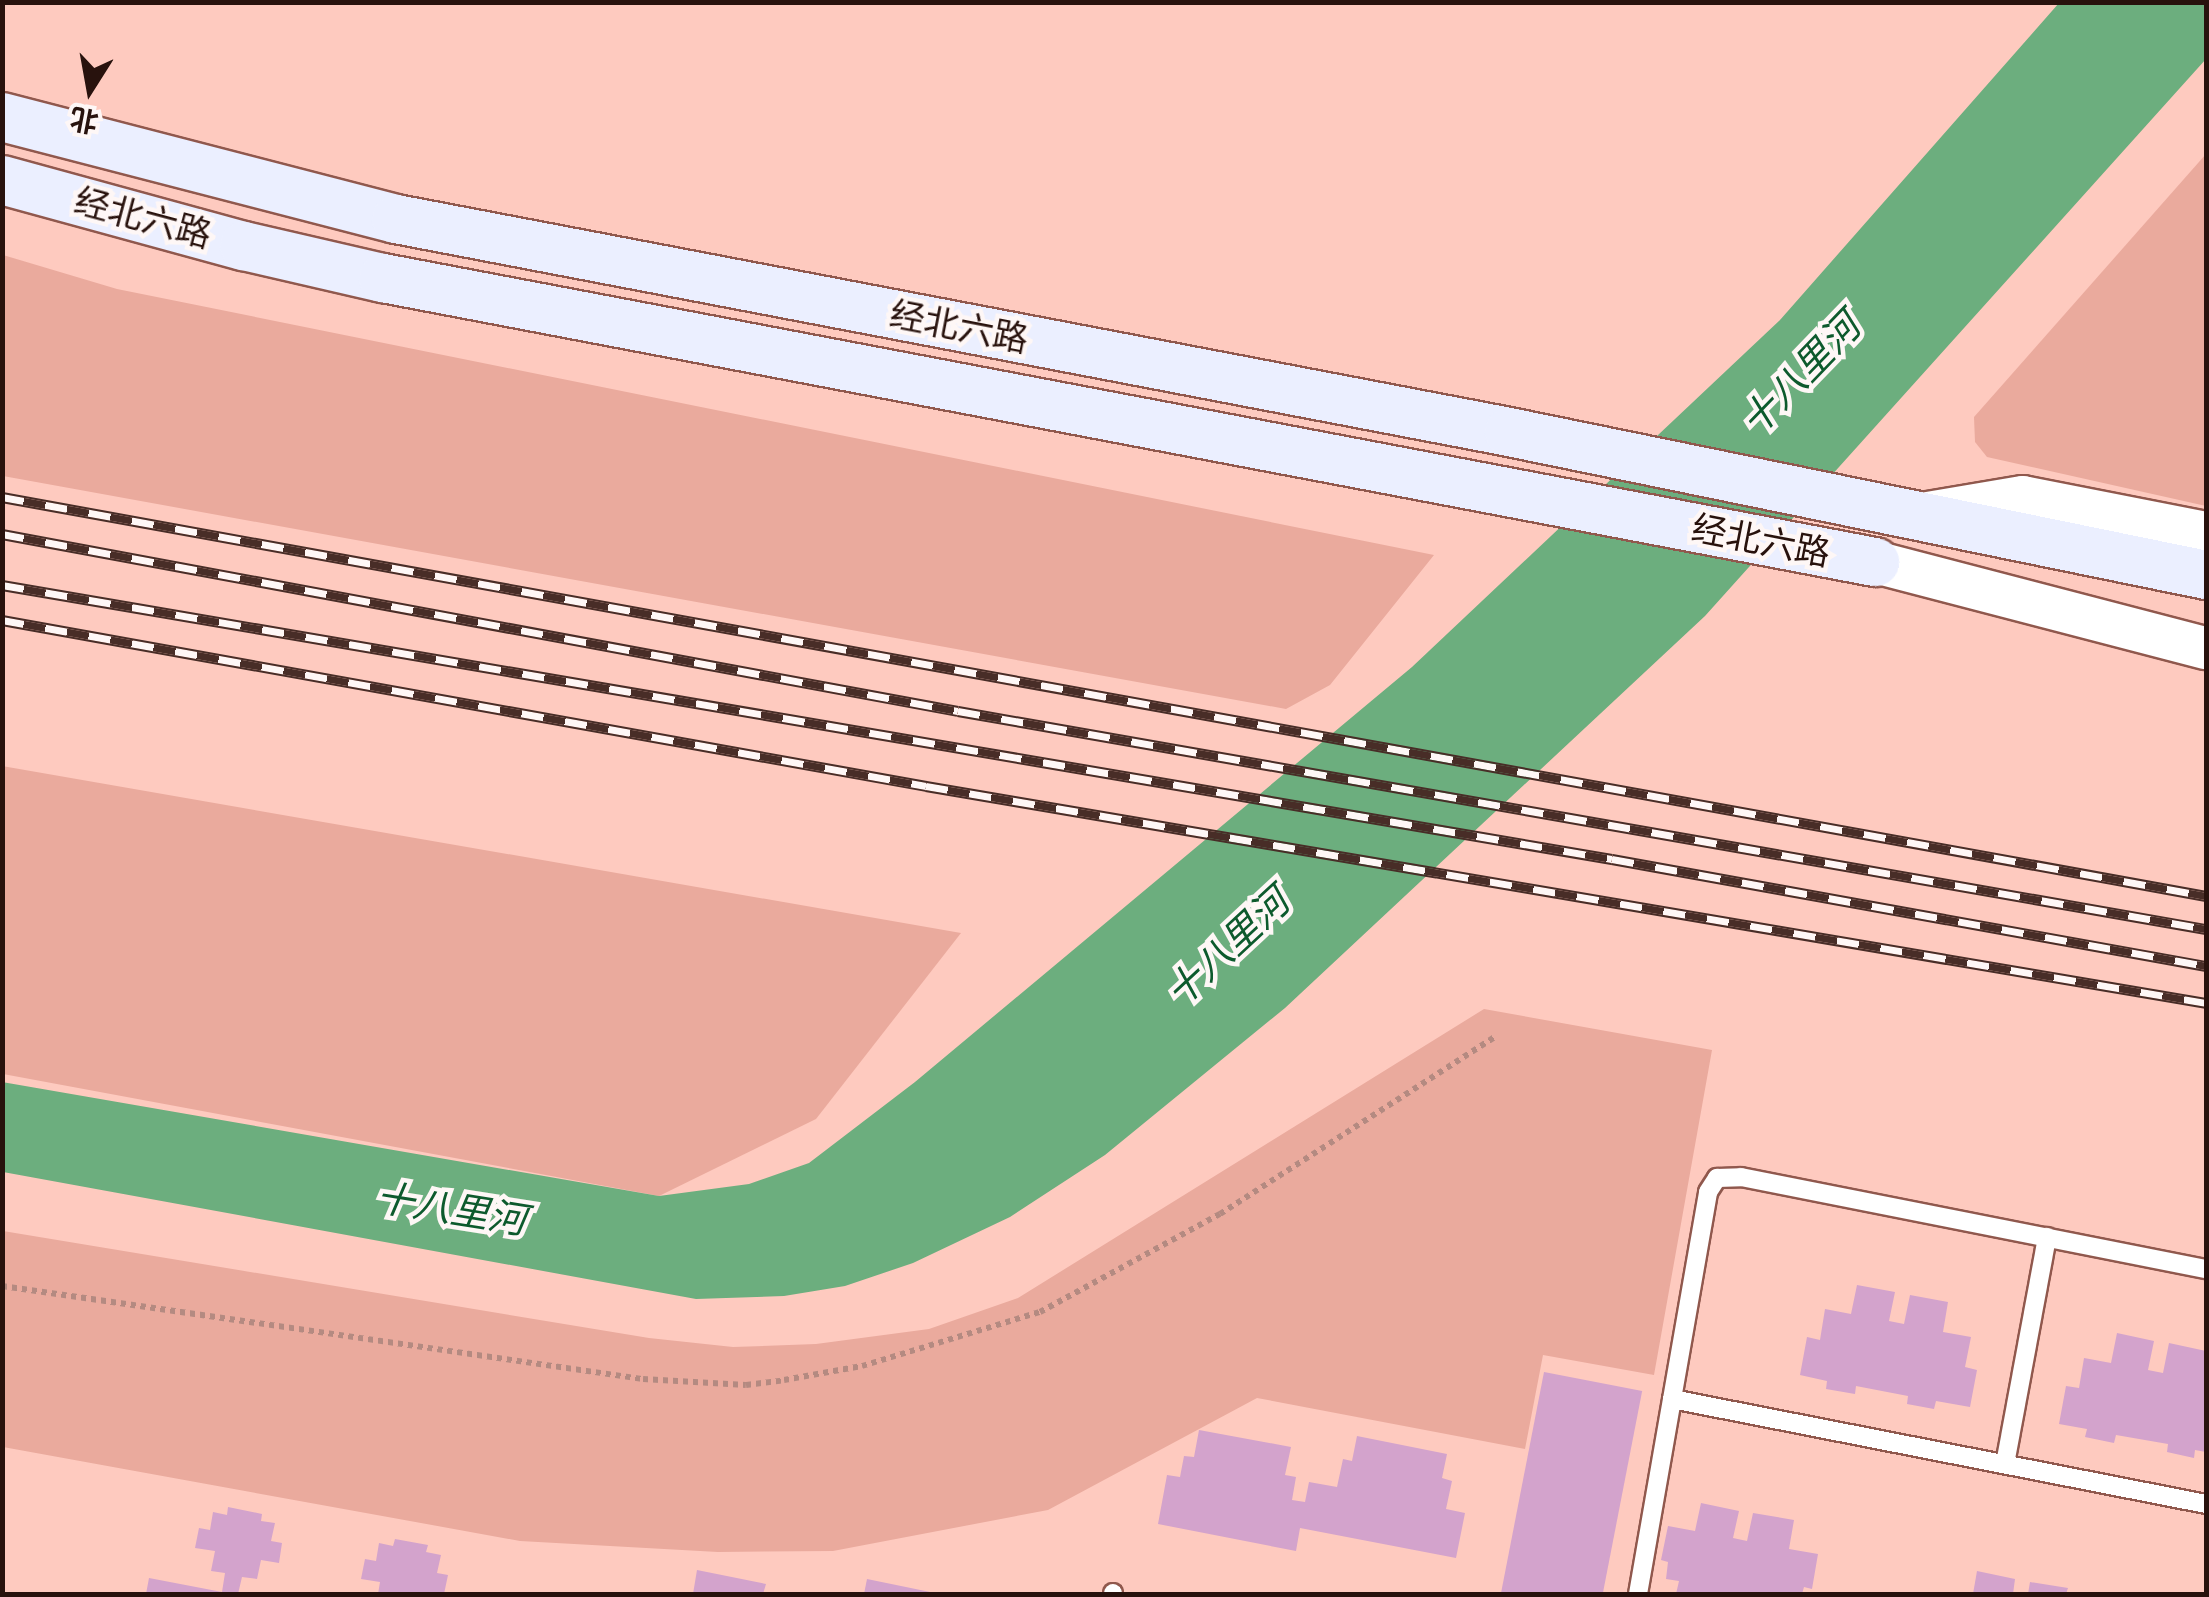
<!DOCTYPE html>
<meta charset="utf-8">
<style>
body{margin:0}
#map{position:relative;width:2209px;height:1597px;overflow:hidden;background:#fecabf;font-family:Arial,"Noto Sans SC",sans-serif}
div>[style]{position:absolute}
.green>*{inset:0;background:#eaaa9d}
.water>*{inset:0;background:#6cae7e}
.building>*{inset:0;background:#d3a3cc;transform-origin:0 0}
.path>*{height:6px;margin-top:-3px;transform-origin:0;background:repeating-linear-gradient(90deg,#b48a81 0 5px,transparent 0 10px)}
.roads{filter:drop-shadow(2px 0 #90584d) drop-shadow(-2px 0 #90584d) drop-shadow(0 2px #90584d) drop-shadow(0 -2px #90584d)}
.service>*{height:18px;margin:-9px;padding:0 9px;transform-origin:9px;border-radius:9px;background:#fff}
.tertiary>*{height:42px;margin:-21px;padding:0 21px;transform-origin:21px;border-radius:21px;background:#fff}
.secondary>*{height:48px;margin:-24px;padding:0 24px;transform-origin:24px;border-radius:24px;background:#ebefff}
.rail>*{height:11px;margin-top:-5.5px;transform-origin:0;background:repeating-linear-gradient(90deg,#fef7f6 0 22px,#482d27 0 44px);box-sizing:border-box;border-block:2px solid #482d27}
span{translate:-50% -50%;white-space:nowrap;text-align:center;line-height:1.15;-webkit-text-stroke:9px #fef7f6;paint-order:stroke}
.street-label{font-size:35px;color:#28120d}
.water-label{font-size:38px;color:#0d5a2d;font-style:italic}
.frame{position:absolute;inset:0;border:5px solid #28120d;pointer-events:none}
.north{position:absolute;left:40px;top:40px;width:100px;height:100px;-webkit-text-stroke:8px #fef7f6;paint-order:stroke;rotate:191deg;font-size:28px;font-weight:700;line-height:40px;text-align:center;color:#28120d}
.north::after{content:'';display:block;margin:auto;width:35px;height:45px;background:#28120d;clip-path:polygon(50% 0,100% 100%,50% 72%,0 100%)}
</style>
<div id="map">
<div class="green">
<i style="clip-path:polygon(2206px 154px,2206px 506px,1987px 457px,1975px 442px,1974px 417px)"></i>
<i style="clip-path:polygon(3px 255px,117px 289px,1434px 555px,1330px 685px,1286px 709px,3px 476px)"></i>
<i style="clip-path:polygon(2px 766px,961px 933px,816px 1119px,659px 1196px,3px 1074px)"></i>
<i style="clip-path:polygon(1484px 1009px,1712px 1050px,1654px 1375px,1543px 1355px,1525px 1449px,1257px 1398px,1048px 1510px,833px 1551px,718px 1552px,520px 1541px,3px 1447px,3px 1231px,649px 1338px,733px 1347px,816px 1344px,929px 1329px,1018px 1298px)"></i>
</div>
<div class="water">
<i style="clip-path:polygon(2059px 3px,2206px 3px,2206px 59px,1705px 616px,1285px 1008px,1105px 1155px,1010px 1217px,913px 1263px,845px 1286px,784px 1296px,696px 1299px,3px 1172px,2px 1082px,659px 1196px,749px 1184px,809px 1163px,915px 1082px,1412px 667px,1780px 320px)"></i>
</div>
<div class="building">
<i style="clip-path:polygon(1857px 1285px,1895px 1292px,1889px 1321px,1904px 1324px,1910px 1295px,1948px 1302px,1943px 1332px,1971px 1337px,1965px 1367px,1977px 1370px,1970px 1407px,1936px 1401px,1934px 1409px,1907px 1404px,1908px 1396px,1856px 1386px,1855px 1394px,1826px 1389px,1827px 1381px,1800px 1375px,1807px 1337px,1820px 1340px,1825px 1309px,1851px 1314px)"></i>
<i style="clip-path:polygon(2117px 1333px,2154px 1341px,2148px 1370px,2163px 1373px,2169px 1343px,2206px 1351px,2206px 1452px,2195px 1450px,2194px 1458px,2167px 1452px,2168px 1444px,2116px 1435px,2114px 1443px,2085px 1437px,2087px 1429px,2059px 1424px,2066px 1386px,2079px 1388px,2084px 1358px,2111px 1363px)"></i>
<i style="left:1544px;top:1372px;width:100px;height:226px;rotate:11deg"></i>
<i style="clip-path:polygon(1199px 1430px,1291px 1447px,1285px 1475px,1296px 1477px,1292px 1500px,1305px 1502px,1309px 1482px,1337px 1487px,1343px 1459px,1352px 1461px,1357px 1436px,1447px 1454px,1442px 1478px,1452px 1481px,1446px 1509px,1465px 1513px,1456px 1558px,1300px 1528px,1296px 1551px,1158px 1524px,1167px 1475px,1180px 1477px,1184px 1456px,1194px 1457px)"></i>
<i style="clip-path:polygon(1701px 1503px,1739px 1511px,1733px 1538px,1747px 1541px,1753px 1513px,1794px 1520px,1789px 1549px,1818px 1554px,1812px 1589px,1804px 1587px,1802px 1594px,1676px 1594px,1679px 1581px,1666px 1579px,1668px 1562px,1661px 1560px,1668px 1526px,1695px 1531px)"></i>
<i style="clip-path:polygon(228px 1507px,262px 1514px,261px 1521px,275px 1523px,271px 1541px,282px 1543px,279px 1563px,261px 1560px,257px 1579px,242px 1577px,238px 1594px,146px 1594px,149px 1578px,222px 1592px,225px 1573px,211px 1571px,215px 1551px,195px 1548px,199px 1528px,210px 1530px,213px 1512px,227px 1515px)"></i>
<i style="clip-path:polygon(395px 1539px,428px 1545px,426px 1552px,441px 1555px,437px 1573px,448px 1575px,444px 1594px,378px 1594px,380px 1582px,361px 1579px,365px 1559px,376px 1561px,379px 1543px,393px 1546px)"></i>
<i style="clip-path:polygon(697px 1570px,766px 1584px,763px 1594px,693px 1594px)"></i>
<i style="clip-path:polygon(1977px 1571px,2015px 1579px,2013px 1594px,1973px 1594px)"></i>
<i style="clip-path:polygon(867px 1579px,935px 1593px,935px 1594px,864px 1594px)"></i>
<i style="clip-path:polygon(2030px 1582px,2068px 1588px,2066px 1594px,2028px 1594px)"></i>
</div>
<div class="path">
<i style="left:2px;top:1286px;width:648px;rotate:8.26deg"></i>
<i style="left:643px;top:1379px;width:103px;rotate:3.3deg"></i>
<i style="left:746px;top:1385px;width:38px;rotate:-7deg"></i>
<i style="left:784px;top:1380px;width:79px;rotate:-10.2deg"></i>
<i style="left:862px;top:1366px;width:186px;rotate:-16.9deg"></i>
<i style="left:1040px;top:1312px;width:205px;rotate:-28.6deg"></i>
<i style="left:1220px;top:1214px;width:327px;rotate:-32.8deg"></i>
</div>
<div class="roads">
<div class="service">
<i style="left:1672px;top:1399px;width:544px;rotate:11.12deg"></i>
<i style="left:2005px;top:1464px;width:231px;rotate:-79.5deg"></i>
<i style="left:1113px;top:1594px;width:1px;rotate:-90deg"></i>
<i style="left:1638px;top:1594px;width:408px;rotate:-80.1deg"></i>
<i style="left:1708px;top:1192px;width:17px;rotate:-57deg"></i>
<i style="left:1717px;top:1178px;width:24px;rotate:-2deg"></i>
<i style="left:1741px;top:1177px;width:474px;rotate:11.2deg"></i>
</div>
<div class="tertiary">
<i style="left:1922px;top:514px;width:102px;rotate:-9.6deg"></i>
<i style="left:2023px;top:497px;width:187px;rotate:11.1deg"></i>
<i style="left:1875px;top:562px;width:342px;rotate:14.6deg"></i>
</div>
<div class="secondary">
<i style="left:2px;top:117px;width:407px;rotate:14.5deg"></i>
<i style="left:396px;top:219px;width:1133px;rotate:10.83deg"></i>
<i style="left:1509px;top:432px;width:712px;rotate:11.59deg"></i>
<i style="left:2px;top:180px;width:251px;rotate:15.3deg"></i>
<i style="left:244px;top:246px;width:143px;rotate:13deg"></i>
<i style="left:383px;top:278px;width:1519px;rotate:10.78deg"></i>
</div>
</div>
<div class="rail">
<i style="left:2px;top:497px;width:2240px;rotate:10.26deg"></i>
<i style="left:2px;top:534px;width:972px;rotate:10.49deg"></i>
<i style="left:958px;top:711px;width:1267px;rotate:9.91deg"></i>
<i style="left:2px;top:585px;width:1633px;rotate:9.66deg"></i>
<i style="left:1612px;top:859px;width:604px;rotate:10.21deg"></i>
<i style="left:2px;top:620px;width:939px;rotate:10.18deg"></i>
<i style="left:926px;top:786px;width:1298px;rotate:9.62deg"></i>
</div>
<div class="street-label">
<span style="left:143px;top:218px;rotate:15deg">经北六路</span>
<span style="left:959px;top:327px;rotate:11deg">经北六路</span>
<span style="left:1761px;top:541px;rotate:11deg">经北六路</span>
</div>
<div class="water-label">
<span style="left:1801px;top:375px;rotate:-46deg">十八里河</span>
<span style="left:1228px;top:948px;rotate:-43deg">十八里河</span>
<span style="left:451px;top:1210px;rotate:9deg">十八里河</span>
</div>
<div class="frame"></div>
<div class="north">北</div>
</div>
